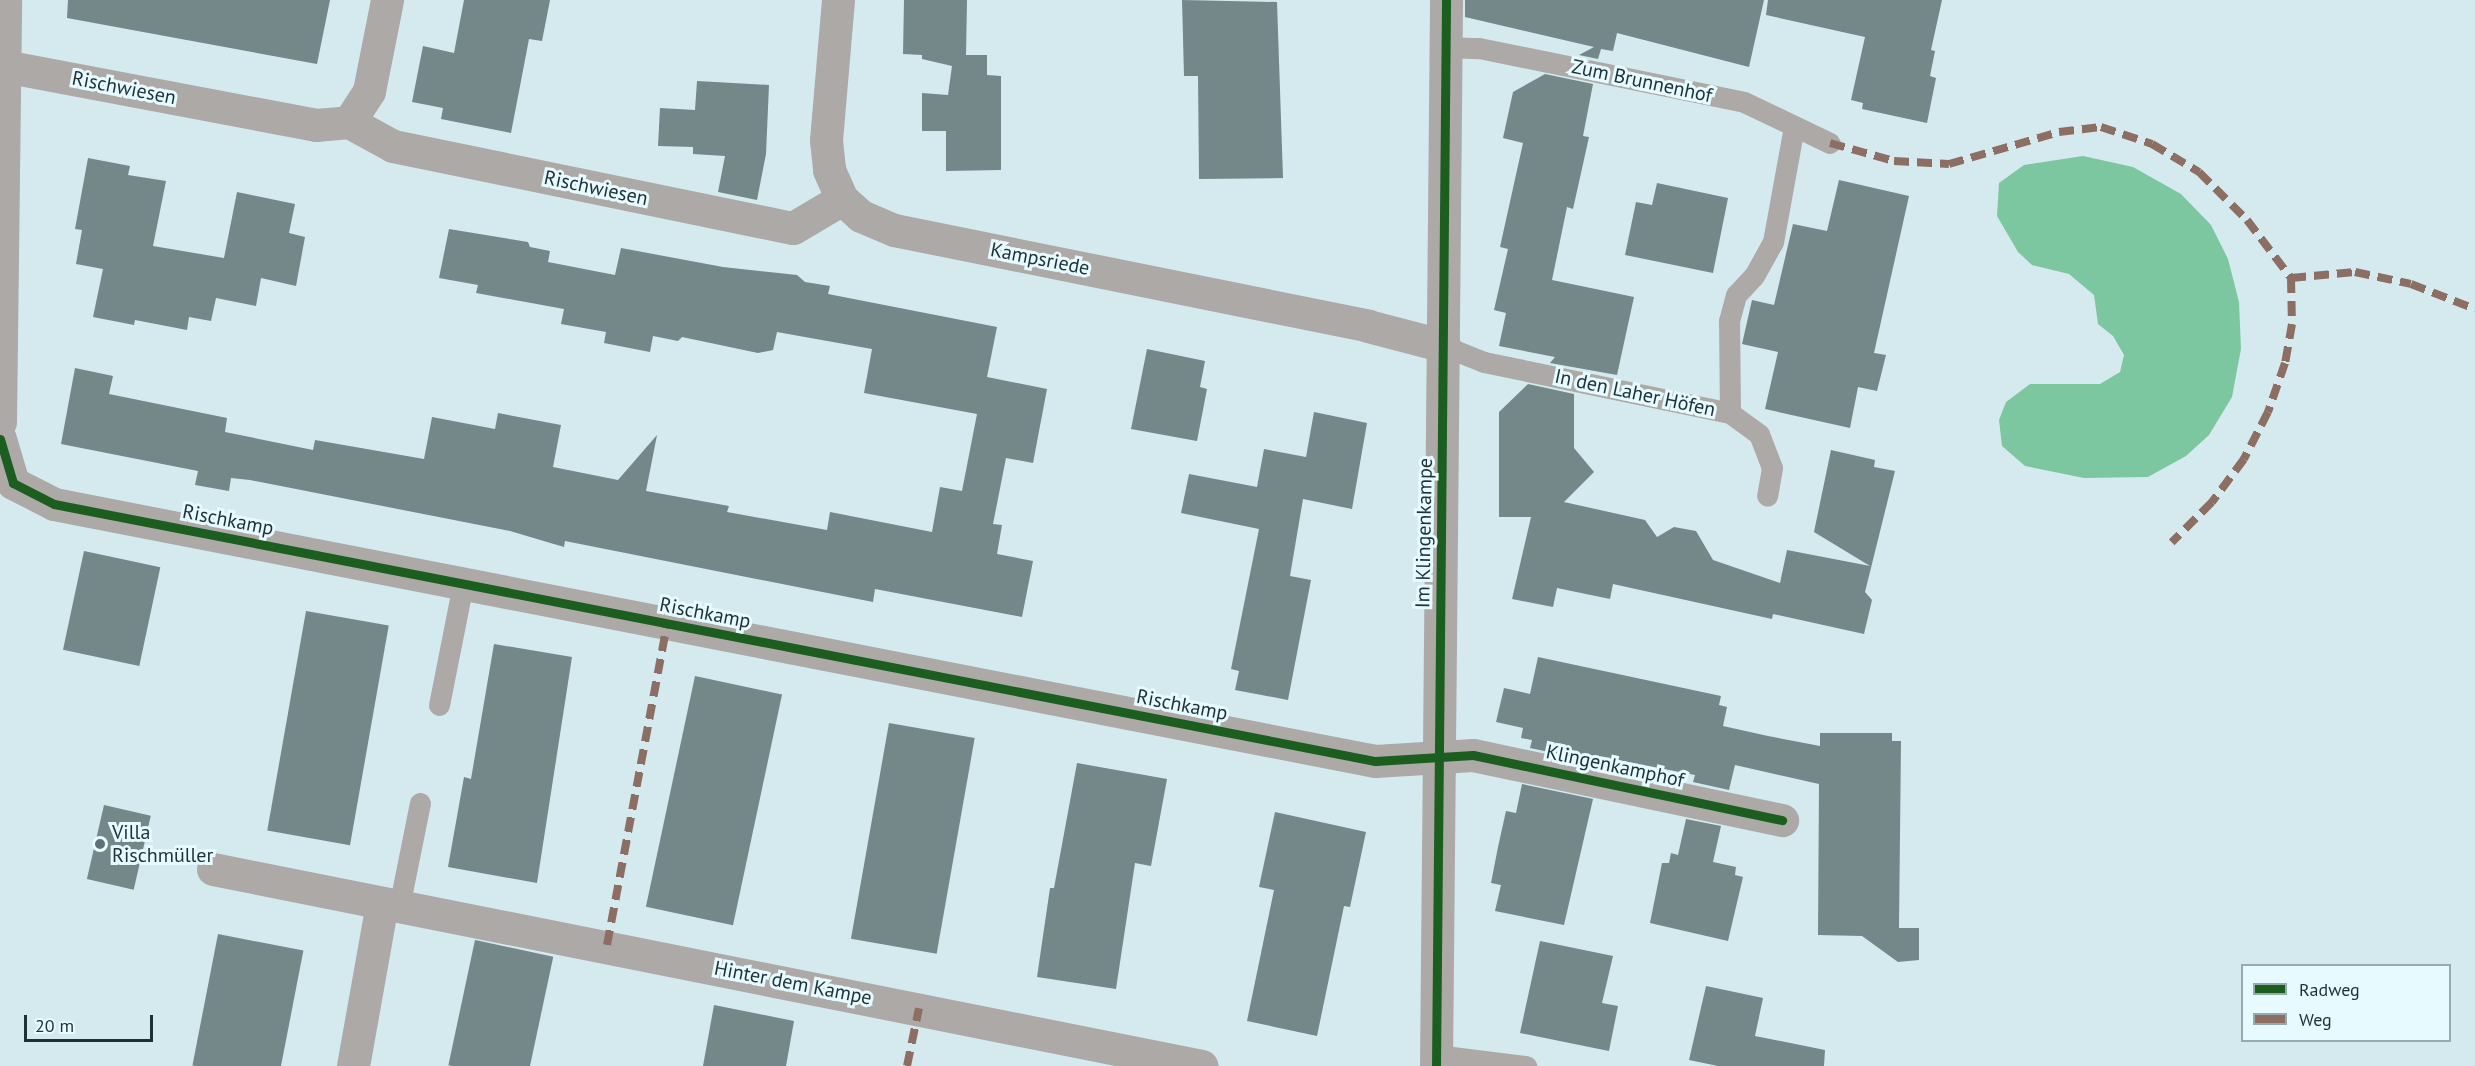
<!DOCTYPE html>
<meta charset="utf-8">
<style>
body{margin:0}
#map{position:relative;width:2475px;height:1066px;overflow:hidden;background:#d4eaef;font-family:"PT Sans",sans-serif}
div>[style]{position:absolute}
.water>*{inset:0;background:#7dc7a0}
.building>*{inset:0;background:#748789;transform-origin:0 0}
.service>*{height:21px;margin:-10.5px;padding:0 10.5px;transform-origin:10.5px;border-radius:10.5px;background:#ada9a7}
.minor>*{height:33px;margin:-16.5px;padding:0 16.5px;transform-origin:16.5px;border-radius:16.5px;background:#ada9a7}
.quiet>*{height:8px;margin-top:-4px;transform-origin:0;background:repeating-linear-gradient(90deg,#8d6e63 0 15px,transparent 0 23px)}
.cycleway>*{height:9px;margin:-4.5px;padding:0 4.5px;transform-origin:4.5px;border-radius:4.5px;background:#1b5e20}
.dots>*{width:16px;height:16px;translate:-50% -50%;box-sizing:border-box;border:3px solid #e6faff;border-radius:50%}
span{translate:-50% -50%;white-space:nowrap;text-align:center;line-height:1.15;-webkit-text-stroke:6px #e6faff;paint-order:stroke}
.street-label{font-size:20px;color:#1d3136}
.poi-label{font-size:20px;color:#1d3136}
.left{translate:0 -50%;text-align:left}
.legend{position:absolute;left:2241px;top:964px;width:210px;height:78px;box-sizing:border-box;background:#e6faff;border:2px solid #96aaaf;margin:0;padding:8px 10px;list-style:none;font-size:18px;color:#1d3136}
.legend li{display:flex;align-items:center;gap:12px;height:30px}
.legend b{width:30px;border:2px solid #96aaaf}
.scale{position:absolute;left:24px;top:1015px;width:129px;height:27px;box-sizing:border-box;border:3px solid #1d3136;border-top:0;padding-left:8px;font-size:18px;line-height:21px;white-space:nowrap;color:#1d3136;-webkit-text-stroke:4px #e6faff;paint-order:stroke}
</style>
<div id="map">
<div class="water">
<i style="clip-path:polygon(2083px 156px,2133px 167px,2181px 194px,2211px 225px,2228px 259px,2239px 302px,2241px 349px,2232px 397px,2209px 435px,2186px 456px,2148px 477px,2084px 478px,2025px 466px,2002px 446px,1999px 420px,2006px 402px,2030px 384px,2100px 384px,2120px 372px,2124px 355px,2113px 336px,2098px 324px,2094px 295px,2069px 274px,2032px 265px,2018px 252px,1997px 216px,1999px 183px,2024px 165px)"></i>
</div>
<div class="building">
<i style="clip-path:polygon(68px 0,330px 0,317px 64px,67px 18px)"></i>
<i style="clip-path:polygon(464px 0,550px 0,542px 41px,529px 39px,511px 133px,441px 119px,443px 108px,412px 102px,423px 46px,454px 53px)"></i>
<i style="clip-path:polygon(904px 0,967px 0,966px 55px,987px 55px,987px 75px,1001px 76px,1001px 170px,946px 171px,946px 131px,922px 131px,922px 93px,948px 95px,952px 66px,922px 59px,922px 55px,903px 54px)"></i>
<i style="clip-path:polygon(1182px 0,1277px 2px,1283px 178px,1199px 179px,1198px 76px,1184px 76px)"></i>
<i style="clip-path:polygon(1465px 0,1764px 0,1749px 67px,1617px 33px,1613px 51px,1601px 49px,1598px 59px,1579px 55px,1594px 47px,1465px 17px)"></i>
<i style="clip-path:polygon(1768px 0,1942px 0,1931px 50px,1935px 51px,1930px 76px,1936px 78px,1927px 123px,1862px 109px,1863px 103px,1851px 100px,1865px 37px,1766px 15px)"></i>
<i style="clip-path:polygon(1545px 74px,1593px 84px,1583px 136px,1589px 137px,1573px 209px,1567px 207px,1552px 280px,1634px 297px,1617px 375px,1550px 363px,1555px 357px,1499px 346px,1506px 313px,1494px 310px,1508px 249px,1500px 247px,1523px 143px,1503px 138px,1513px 92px)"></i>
<i style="clip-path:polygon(697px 81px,769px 85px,766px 154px,757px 200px,718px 192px,725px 156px,693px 154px,693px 147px,658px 146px,660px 108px,695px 110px)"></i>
<i style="clip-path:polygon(88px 158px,130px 166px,128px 175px,166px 181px,153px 246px,224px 258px,237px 192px,295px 204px,289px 233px,305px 237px,296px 286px,261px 278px,256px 306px,216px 298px,211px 321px,189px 317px,187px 330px,135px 320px,134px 325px,93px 317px,103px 269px,76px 264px,82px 230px,75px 229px)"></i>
<i style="clip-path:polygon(1839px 180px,1909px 196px,1874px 353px,1886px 355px,1877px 391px,1858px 387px,1850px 428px,1765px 409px,1778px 352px,1742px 344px,1752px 300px,1774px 305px,1793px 224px,1827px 231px)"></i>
<i style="clip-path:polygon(1657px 183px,1728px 198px,1713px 273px,1625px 255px,1636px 202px,1652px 205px)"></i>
<i style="clip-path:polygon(449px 229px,528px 242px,530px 247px,550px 251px,548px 262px,615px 275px,621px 248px,723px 267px,797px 275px,805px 282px,830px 286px,828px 294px,997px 327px,987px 377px,1047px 389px,1033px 463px,1006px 458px,993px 524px,1002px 525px,997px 554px,1033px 561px,1022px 617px,875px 589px,873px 602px,565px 541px,564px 547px,510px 531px,250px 480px,231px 478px,229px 491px,195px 485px,198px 471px,61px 444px,75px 368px,113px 376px,109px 394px,227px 418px,225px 432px,313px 450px,315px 440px,424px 459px,432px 417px,495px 429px,498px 413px,561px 425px,553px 467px,618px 480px,657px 435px,646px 491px,729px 506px,727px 512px,827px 530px,830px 512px,932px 532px,940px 487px,962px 491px,977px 414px,864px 393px,872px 349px,777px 332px,773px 350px,758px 353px,682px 337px,678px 341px,653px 336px,650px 352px,604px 343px,606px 332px,561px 324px,564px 309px,476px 293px,478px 285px,439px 278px)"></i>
<i style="clip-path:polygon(1147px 349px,1205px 361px,1200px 387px,1207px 389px,1197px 441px,1131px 429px)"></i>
<i style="clip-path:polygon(1528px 384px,1574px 394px,1574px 448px,1594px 472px,1564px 502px,1645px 520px,1657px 537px,1674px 527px,1696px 531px,1713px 560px,1780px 583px,1787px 550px,1870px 566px,1814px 532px,1831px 450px,1875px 460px,1874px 467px,1895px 471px,1865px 592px,1872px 600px,1864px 634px,1773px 614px,1772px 619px,1613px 584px,1610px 599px,1557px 588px,1553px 607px,1512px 599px,1531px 517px,1499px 517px,1499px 412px)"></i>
<i style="clip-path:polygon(1314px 412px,1367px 423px,1352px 509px,1303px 499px,1290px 576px,1311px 580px,1288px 700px,1235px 690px,1239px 671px,1231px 669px,1259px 529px,1181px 513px,1189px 474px,1257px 487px,1264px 449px,1306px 457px)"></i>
<i style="left:84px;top:551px;width:78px;height:101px;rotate:12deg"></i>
<i style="left:306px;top:611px;width:84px;height:223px;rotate:10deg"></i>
<i style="clip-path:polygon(494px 644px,572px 657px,537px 883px,448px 867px,464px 777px,471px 779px)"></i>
<i style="clip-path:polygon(1538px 657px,1721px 696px,1719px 705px,1727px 707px,1723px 726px,1768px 736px,1820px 746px,1820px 733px,1892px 733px,1892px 741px,1901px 741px,1899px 928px,1919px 928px,1919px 960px,1898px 962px,1862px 936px,1818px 935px,1819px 784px,1735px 765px,1729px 790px,1693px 782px,1695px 775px,1603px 757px,1601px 763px,1530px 748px,1532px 740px,1521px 738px,1523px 728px,1496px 722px,1504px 688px,1530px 694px)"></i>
<i style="left:695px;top:676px;width:89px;height:236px;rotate:12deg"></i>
<i style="left:889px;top:723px;width:87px;height:219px;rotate:10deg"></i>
<i style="clip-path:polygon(1077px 763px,1167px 779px,1151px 866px,1135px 863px,1116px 989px,1037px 977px,1050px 888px,1054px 888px)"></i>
<i style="clip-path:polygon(1522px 784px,1593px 799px,1564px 925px,1495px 911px,1501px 885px,1491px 883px,1498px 847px,1506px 811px,1516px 813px)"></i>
<i style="left:104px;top:805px;width:48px;height:76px;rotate:13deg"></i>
<i style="clip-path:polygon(1275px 812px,1366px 832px,1350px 907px,1344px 906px,1317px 1036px,1247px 1021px,1274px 890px,1259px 887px)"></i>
<i style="clip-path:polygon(1686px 819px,1721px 826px,1713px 862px,1736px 867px,1735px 875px,1743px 877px,1728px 941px,1650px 923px,1662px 863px,1669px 863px,1671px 853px,1678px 855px)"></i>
<i style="left:218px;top:934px;width:87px;height:134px;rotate:11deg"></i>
<i style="left:475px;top:940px;width:80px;height:128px;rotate:12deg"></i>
<i style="clip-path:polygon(1540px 941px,1613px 956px,1602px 1003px,1618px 1006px,1609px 1051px,1520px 1033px)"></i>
<i style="clip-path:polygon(1706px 986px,1763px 998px,1755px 1036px,1825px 1050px,1824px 1066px,1718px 1066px,1689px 1060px)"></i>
<i style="clip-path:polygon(714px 1005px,794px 1021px,786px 1066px,703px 1066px)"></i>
</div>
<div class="service">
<i style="left:1446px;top:47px;width:33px;rotate:2deg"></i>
<i style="left:1479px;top:48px;width:270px;rotate:11.5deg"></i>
<i style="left:1744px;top:102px;width:95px;rotate:25.5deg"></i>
<i style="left:1444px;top:346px;width:43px;rotate:21.8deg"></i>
<i style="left:1484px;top:362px;width:251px;rotate:11.7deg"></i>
<i style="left:1730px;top:413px;width:36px;rotate:36deg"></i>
<i style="left:1759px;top:434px;width:36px;rotate:69deg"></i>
<i style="left:1772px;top:468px;width:28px;rotate:100deg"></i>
<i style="left:1730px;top:413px;width:92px;rotate:-90.6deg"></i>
<i style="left:1729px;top:321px;width:27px;rotate:-75deg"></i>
<i style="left:1736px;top:295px;width:26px;rotate:-47deg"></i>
<i style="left:1754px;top:276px;width:39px;rotate:-61deg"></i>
<i style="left:1773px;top:242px;width:117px;rotate:-79.7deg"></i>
<i style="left:439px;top:705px;width:123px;rotate:-78.8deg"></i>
<i style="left:399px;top:907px;width:106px;rotate:-78.6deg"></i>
<i style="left:1436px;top:1055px;width:91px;rotate:7deg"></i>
</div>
<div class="minor">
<i style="left:838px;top:0;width:141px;rotate:94.9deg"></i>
<i style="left:826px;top:140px;width:30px;rotate:84deg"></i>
<i style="left:829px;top:170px;width:32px;rotate:66deg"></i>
<i style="left:842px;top:199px;width:25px;rotate:42deg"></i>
<i style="left:861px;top:216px;width:36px;rotate:23deg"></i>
<i style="left:894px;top:230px;width:484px;rotate:11.4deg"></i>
<i style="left:1368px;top:326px;width:79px;rotate:14.7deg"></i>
<i style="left:4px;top:66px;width:318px;rotate:10.7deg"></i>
<i style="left:316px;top:125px;width:33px;rotate:-5deg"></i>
<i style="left:349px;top:122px;width:50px;rotate:28.6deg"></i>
<i style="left:393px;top:146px;width:408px;rotate:11.6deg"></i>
<i style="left:793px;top:228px;width:57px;rotate:-30.6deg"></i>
<i style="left:349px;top:122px;width:37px;rotate:-57deg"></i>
<i style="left:369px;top:91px;width:93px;rotate:-78.8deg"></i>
<i style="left:0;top:422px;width:422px;rotate:-89.3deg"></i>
<i style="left:0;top:439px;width:46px;rotate:73.5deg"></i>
<i style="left:13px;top:483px;width:46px;rotate:27.1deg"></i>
<i style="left:54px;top:504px;width:1346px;rotate:11.01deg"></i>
<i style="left:1375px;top:761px;width:98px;rotate:-3.5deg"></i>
<i style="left:1473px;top:755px;width:316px;rotate:11.9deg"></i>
<i style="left:213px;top:869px;width:1008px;rotate:11.27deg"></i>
<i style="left:353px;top:1066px;width:165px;rotate:-79.9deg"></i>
<i style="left:1436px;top:1066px;width:1066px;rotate:-89.46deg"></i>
</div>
<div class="quiet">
<i style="left:1830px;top:143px;width:66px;rotate:15.7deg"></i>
<i style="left:1894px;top:161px;width:55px;rotate:3.1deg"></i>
<i style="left:1949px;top:164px;width:115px;rotate:-16.2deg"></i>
<i style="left:2059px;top:132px;width:42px;rotate:-6.8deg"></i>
<i style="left:2101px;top:127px;width:54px;rotate:18.4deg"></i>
<i style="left:2152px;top:144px;width:55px;rotate:30.8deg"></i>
<i style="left:2199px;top:172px;width:68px;rotate:45deg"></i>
<i style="left:2247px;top:220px;width:73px;rotate:52.8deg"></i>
<i style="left:2291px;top:278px;width:46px;rotate:88.8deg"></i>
<i style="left:2292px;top:324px;width:40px;rotate:100deg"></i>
<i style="left:2285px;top:363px;width:52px;rotate:109.1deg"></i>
<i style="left:2268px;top:412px;width:53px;rotate:117.1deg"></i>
<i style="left:2244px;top:459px;width:54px;rotate:126.7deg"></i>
<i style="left:2212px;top:502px;width:57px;rotate:135deg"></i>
<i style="left:2291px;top:278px;width:64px;rotate:-5.4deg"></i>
<i style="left:2355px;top:272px;width:57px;rotate:12.1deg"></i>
<i style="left:2411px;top:284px;width:69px;rotate:21.3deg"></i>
<i style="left:607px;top:945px;width:327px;rotate:-79.4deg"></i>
<i style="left:907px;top:1066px;width:59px;rotate:-78.3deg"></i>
</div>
<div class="cycleway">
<i style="left:0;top:439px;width:46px;rotate:73.5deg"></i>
<i style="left:13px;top:483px;width:46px;rotate:27.1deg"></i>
<i style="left:54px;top:504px;width:1346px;rotate:11.01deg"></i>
<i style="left:1375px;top:761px;width:98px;rotate:-3.5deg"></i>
<i style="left:1473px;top:755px;width:316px;rotate:11.9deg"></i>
<i style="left:1436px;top:1066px;width:1066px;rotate:-89.46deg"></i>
</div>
<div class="dots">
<i style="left:100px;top:844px;background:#5d7277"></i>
</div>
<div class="street-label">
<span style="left:1642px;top:81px;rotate:12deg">Zum Brunnenhof</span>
<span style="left:124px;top:88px;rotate:11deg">Rischwiesen</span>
<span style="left:596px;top:188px;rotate:12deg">Rischwiesen</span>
<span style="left:1040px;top:259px;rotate:11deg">Kampsriede</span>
<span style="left:1635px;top:393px;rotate:12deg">In den Laher Höfen</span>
<span style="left:228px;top:520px;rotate:11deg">Rischkamp</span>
<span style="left:1424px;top:533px;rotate:-89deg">Im Klingenkampe</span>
<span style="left:705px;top:613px;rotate:11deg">Rischkamp</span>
<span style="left:1182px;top:705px;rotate:11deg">Rischkamp</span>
<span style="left:1615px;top:766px;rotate:12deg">Klingenkamphof</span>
<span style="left:793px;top:983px;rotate:11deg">Hinter dem Kampe</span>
</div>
<div class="poi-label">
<span class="left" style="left:112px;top:844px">Villa<br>Rischmüller</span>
</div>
<ul class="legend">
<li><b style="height:8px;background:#1b5e20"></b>Radweg</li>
<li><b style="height:8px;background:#8d6e63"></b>Weg</li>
</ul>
<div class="scale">20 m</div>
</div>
